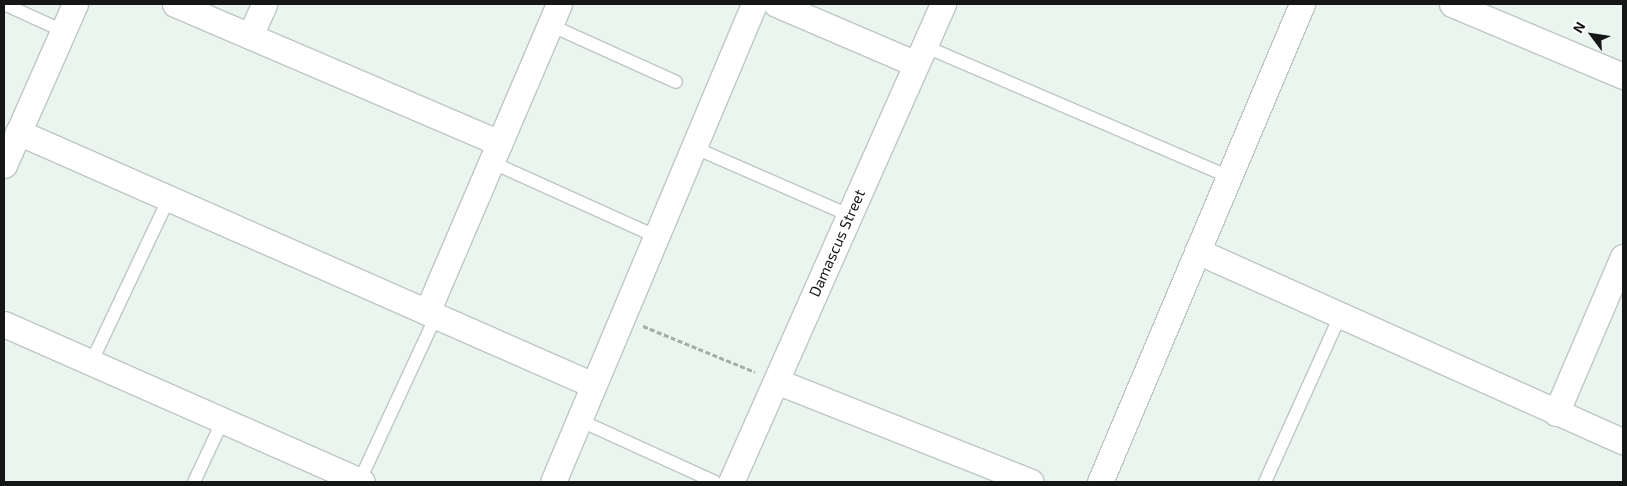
<!DOCTYPE html>
<style>
body{margin:0}
#map{position:relative;width:1627px;height:486px;overflow:hidden;background:#ebf5f0;font-family:"Exo 2",sans-serif}
div>[style]{position:absolute}
.path>*{height:3px;margin-top:-1.5px;transform-origin:0;background:repeating-linear-gradient(90deg,#a7aeaa 0 5px,transparent 0 7.5px)}
.roads{filter:drop-shadow(1px 0 #bec7c2) drop-shadow(-1px 0 #bec7c2) drop-shadow(0 1px #bec7c2) drop-shadow(0 -1px #bec7c2)}
.service>*{height:12px;margin:-6px;padding:0 6px;transform-origin:6px;border-radius:6px;background:#fff}
.minor>*{height:25px;margin:-12.5px;padding:0 12.5px;transform-origin:12.5px;border-radius:12.5px;background:#fff}
span{translate:-50% -50%;white-space:nowrap;text-align:center;line-height:1.15;-webkit-text-stroke:5px #fff;paint-order:stroke}
.street-label{font-size:15px;color:#141715}
.frame{position:absolute;inset:0;border:5px solid #141715;pointer-events:none}
.north{position:absolute;left:1567px;top:10px;width:50px;height:50px;-webkit-text-stroke:4px #fff;paint-order:stroke;rotate:301deg;font-size:14px;font-weight:700;line-height:20px;text-align:center;color:#141715}
.north::after{content:'';display:block;margin:auto;width:18px;height:22px;background:#141715;clip-path:polygon(50% 0,100% 100%,50% 72%,0 100%)}
</style>
<div id="map">
<div class="path">
<i style="left:643px;top:326px;width:121px;rotate:22.3deg"></i>
</div>
<div class="roads">
<div class="service">
<i style="left:4px;top:4px;width:65px;rotate:24.6deg"></i>
<i style="left:550px;top:25px;width:138px;rotate:24.3deg"></i>
<i style="left:924px;top:46px;width:332px;rotate:23.2deg"></i>
<i style="left:693px;top:147px;width:170px;rotate:23.6deg"></i>
<i style="left:491px;top:162px;width:180px;rotate:24.3deg"></i>
<i style="left:91px;top:363px;width:183px;rotate:-64.7deg"></i>
<i style="left:579px;top:420px;width:149px;rotate:24.5deg"></i>
<i style="left:194px;top:482px;width:68px;rotate:-64.9deg"></i>
<i style="left:359px;top:482px;width:183px;rotate:-65.1deg"></i>
<i style="left:1265px;top:482px;width:182px;rotate:-65.7deg"></i>
</div>
<div class="minor">
<i style="left:175px;top:4px;width:353px;rotate:23.2deg"></i>
<i style="left:776px;top:4px;width:152px;rotate:23.2deg"></i>
<i style="left:1452px;top:4px;width:186px;rotate:22.8deg"></i>
<i style="left:250px;top:36px;width:35px;rotate:-66deg"></i>
<i style="left:18px;top:132px;width:628px;rotate:23.75deg"></i>
<i style="left:4px;top:165px;width:176px;rotate:-66.2deg"></i>
<i style="left:1197px;top:251px;width:467px;rotate:24.1deg"></i>
<i style="left:427px;top:312px;width:335px;rotate:-66.8deg"></i>
<i style="left:4px;top:324px;width:391px;rotate:23.8deg"></i>
<i style="left:776px;top:381px;width:274px;rotate:21.6deg"></i>
<i style="left:1556px;top:413px;width:170px;rotate:-66.8deg"></i>
<i style="left:553px;top:482px;width:519px;rotate:-67.19deg"></i>
<i style="left:731px;top:482px;width:523px;rotate:-66.08deg"></i>
<i style="left:1100px;top:482px;width:519px;rotate:-67.09deg"></i>
</div>
</div>
<div class="street-label">
<span style="left:837px;top:243px;rotate:-66deg">Damascus Street</span>
</div>
<div class="frame"></div>
<div class="north">N</div>
</div>
